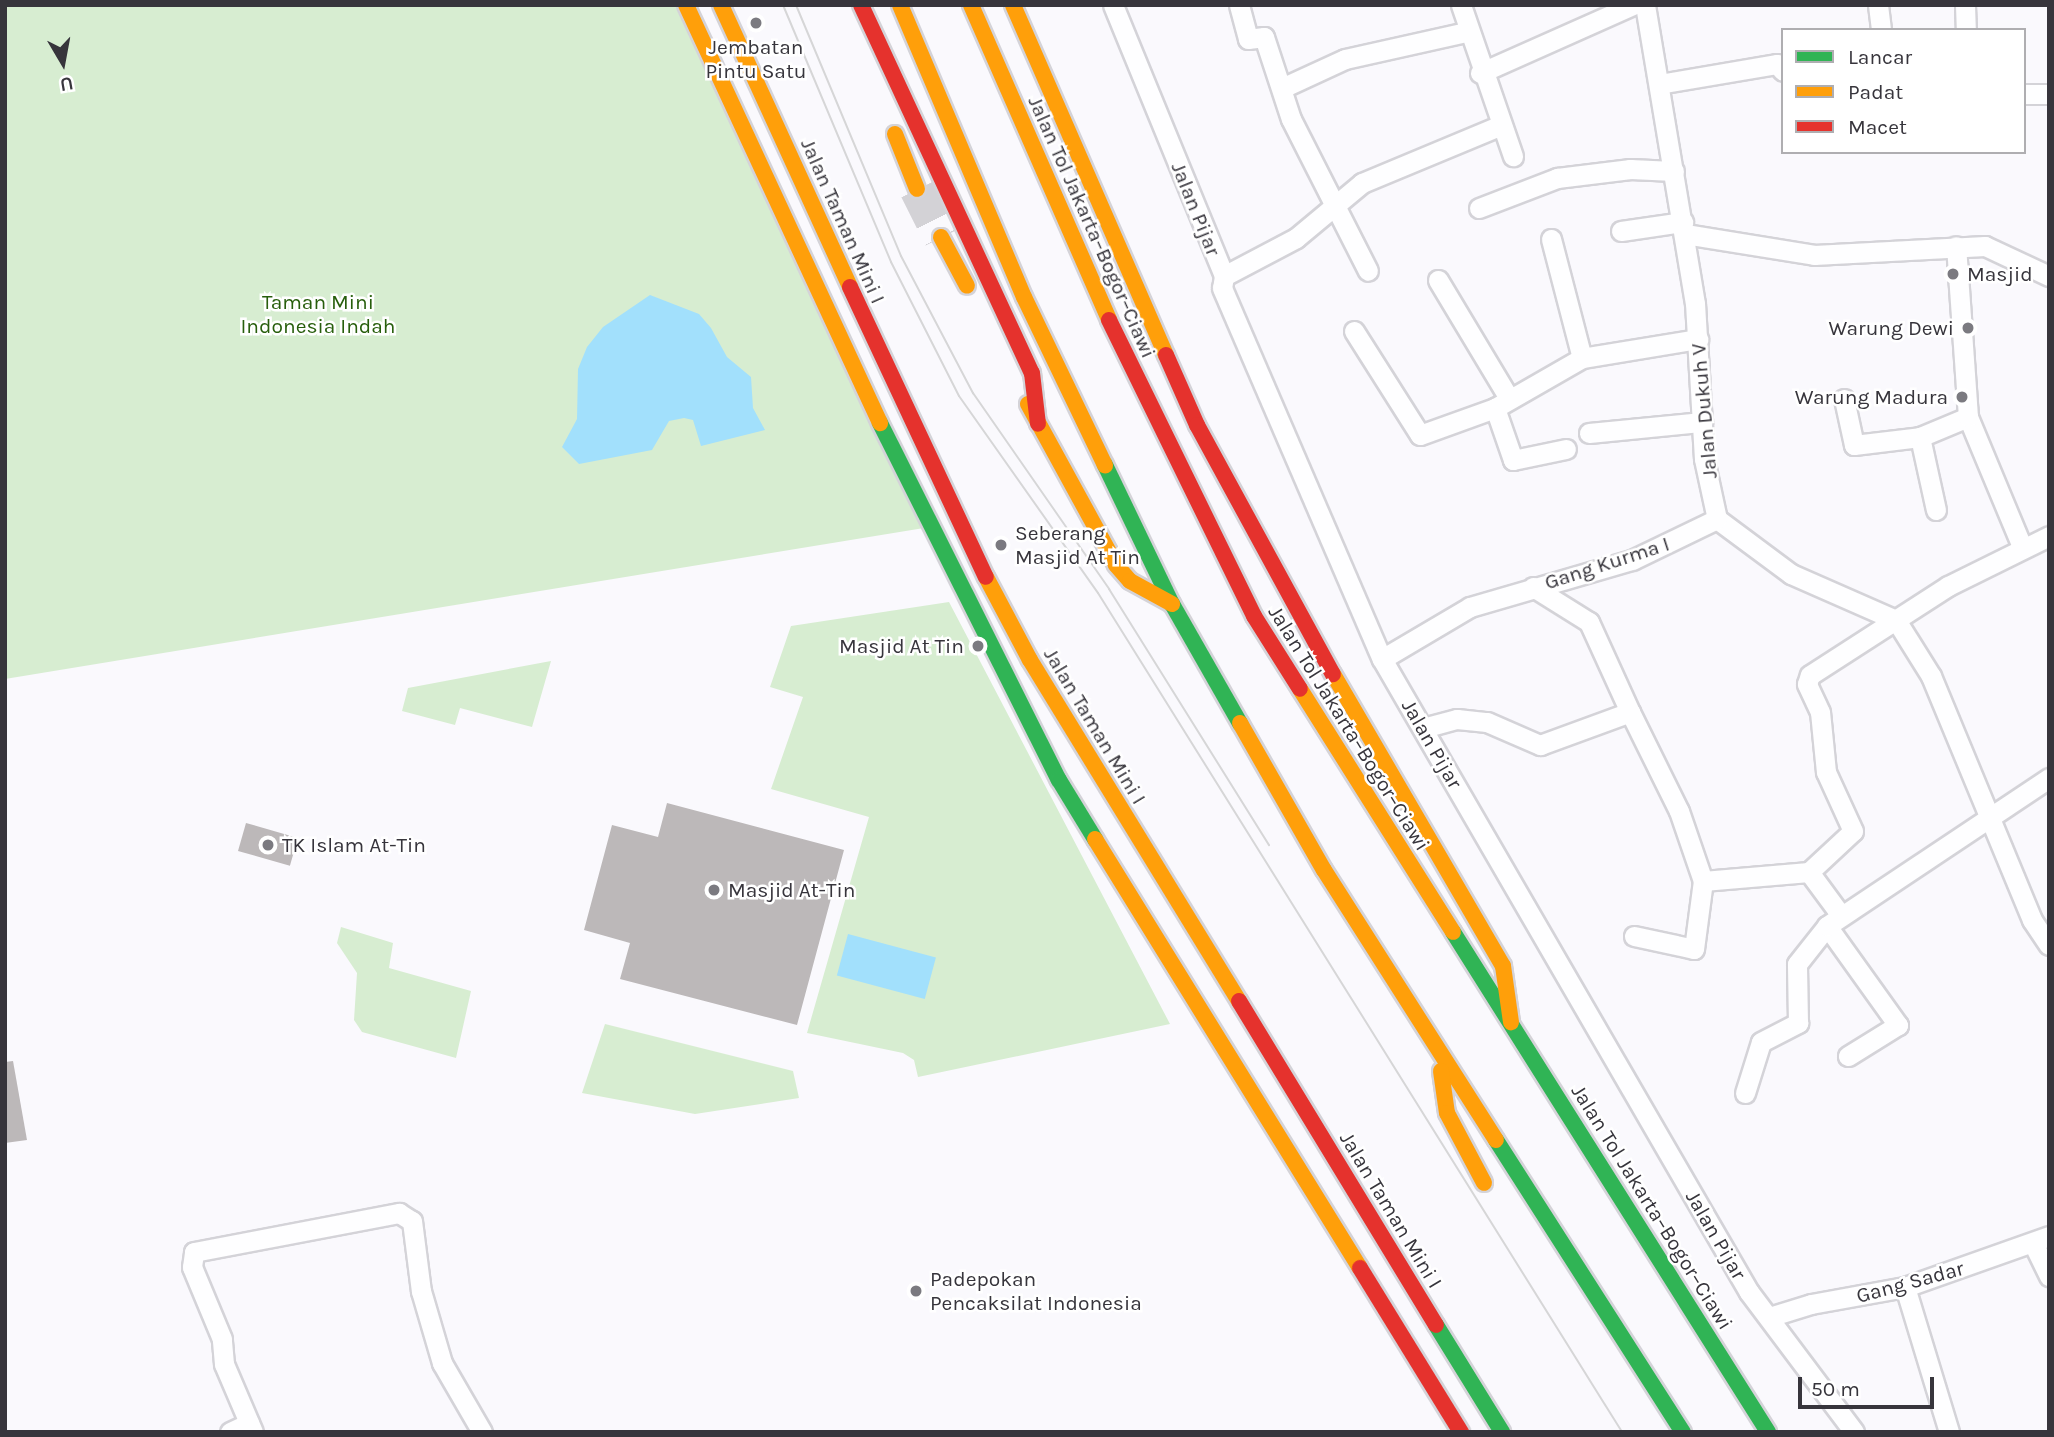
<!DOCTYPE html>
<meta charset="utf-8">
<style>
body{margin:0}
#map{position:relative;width:2054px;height:1437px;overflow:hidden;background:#faf9fd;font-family:Karla,sans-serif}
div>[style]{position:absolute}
.green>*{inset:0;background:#d7edd1}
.water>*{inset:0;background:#a2e0fc;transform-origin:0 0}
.building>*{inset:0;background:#bcb8b9;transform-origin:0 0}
.highway-tunnel>*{height:35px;margin-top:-17.5px;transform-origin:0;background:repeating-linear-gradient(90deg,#d3d2d6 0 35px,transparent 0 53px)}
.roads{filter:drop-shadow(2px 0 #d4d3d8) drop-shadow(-2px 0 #d4d3d8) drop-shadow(0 2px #d4d3d8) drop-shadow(0 -2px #d4d3d8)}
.street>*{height:19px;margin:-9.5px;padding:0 9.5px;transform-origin:9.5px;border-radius:9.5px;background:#fefeff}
.fast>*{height:16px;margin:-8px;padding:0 8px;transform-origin:8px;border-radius:8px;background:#30b455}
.slow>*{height:16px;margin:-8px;padding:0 8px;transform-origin:8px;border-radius:8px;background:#ff9f0a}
.jam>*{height:16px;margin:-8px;padding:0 8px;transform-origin:8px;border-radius:8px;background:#e5322d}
.tram>*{height:2px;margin:-1px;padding:0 1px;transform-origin:1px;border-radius:1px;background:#d6d6d7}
.dots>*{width:19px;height:19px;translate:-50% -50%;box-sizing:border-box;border:4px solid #fff;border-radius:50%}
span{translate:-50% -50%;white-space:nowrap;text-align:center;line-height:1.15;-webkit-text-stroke:5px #fff;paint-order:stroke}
.poi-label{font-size:21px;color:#37353c}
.left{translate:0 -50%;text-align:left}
.right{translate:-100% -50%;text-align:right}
.street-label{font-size:21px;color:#37353c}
.park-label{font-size:21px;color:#275e0c}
.frame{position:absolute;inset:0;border:7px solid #37353c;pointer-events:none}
.legend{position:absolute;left:1781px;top:28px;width:245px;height:126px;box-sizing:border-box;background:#fff;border:2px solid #afaeb1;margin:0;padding:9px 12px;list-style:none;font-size:21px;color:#37353c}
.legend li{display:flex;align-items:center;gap:14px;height:35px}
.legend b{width:35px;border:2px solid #afaeb1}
.north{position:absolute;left:28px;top:28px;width:70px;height:70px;-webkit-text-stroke:5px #fff;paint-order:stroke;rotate:170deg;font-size:19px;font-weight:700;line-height:28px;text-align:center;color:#37353c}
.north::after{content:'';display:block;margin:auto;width:24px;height:32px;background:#37353c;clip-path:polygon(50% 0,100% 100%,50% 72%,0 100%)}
.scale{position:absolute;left:1798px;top:1377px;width:136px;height:32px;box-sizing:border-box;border:4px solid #37353c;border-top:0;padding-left:9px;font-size:21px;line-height:24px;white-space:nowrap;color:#37353c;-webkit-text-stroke:5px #fff;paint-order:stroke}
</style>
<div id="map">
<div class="green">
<i style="clip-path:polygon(5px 5px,679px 5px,924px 528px,5px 679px)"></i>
<i style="clip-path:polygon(949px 602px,1170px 1024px,918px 1077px,914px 1060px,903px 1053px,807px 1033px,869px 817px,771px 789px,803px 697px,770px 687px,791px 626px)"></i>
<i style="clip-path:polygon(551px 661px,532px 727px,460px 708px,455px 725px,402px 711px,408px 688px)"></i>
<i style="clip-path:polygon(341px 927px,393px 943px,389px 968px,471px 991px,456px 1058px,362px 1032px,354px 1020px,357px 973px,337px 943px)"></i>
<i style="clip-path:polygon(605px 1024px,793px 1071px,799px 1098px,695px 1114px,582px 1093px)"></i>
</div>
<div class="water">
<i style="clip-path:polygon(650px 295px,699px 314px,711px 328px,727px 357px,751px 377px,753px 408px,765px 430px,701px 446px,693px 420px,684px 418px,669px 421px,652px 450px,579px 464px,562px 447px,577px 419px,578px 369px,587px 347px,603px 327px)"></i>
<i style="left:848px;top:934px;width:91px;height:43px;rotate:15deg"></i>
</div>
<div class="building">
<i style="clip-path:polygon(667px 803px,844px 850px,797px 1025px,620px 979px,630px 943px,584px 930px,612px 825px,658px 837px)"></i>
<i style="left:246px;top:823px;width:54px;height:29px;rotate:16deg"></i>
<i style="clip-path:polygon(13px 1061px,27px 1140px,5px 1143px,5px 1062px)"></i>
</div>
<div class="highway-tunnel">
<i style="left:917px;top:189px;width:54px;rotate:63.4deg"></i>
</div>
<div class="roads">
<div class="street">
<i style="left:1113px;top:5px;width:293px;rotate:67.7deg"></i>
<i style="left:1224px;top:276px;width:12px;rotate:99deg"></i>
<i style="left:1222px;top:288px;width:404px;rotate:66.7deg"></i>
<i style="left:1382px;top:659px;width:732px;rotate:59.9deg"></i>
<i style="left:1749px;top:1292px;width:175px;rotate:53.1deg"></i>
<i style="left:1239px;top:5px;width:35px;rotate:75deg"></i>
<i style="left:1248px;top:39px;width:16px;rotate:-7deg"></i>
<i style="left:1264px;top:37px;width:86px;rotate:71.8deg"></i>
<i style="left:1291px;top:119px;width:170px;rotate:63.1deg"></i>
<i style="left:1461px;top:5px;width:160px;rotate:71deg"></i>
<i style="left:1645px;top:5px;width:302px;rotate:80.5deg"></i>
<i style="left:1695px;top:303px;width:156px;rotate:86.7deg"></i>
<i style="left:1704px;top:459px;width:61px;rotate:77.8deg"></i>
<i style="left:1717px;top:519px;width:92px;rotate:36.6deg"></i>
<i style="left:1791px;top:574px;width:115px;rotate:23.7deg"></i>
<i style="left:1896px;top:620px;width:66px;rotate:58deg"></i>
<i style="left:1931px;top:676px;width:264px;rotate:67.5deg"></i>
<i style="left:2032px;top:920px;width:30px;rotate:56deg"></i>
<i style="left:1878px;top:5px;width:25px;rotate:83deg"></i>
<i style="left:1965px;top:5px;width:25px;rotate:88deg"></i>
<i style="left:1480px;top:73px;width:167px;rotate:-24deg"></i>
<i style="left:1659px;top:84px;width:120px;rotate:-9.6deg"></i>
<i style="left:1777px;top:64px;width:9px;rotate:49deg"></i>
<i style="left:1282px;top:88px;width:69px;rotate:-24.7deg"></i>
<i style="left:1345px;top:59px;width:124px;rotate:-12.6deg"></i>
<i style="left:2024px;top:94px;width:25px"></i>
<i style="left:1479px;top:208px;width:84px;rotate:-21deg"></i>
<i style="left:1557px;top:178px;width:74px;rotate:-7deg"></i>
<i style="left:1630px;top:169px;width:44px;rotate:2.6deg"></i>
<i style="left:1621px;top:231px;width:63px;rotate:-8.3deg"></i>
<i style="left:1685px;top:234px;width:131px;rotate:9.2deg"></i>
<i style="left:1814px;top:255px;width:171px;rotate:-3deg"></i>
<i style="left:1985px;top:246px;width:71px;rotate:25.1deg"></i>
<i style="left:1551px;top:239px;width:123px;rotate:75.4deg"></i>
<i style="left:1224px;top:276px;width:81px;rotate:-27.8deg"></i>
<i style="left:1296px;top:238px;width:86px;rotate:-39.8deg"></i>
<i style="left:1362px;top:183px;width:148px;rotate:-22.6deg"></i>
<i style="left:1438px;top:280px;width:138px;rotate:59deg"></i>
<i style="left:1354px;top:331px;width:123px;rotate:57.6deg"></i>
<i style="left:1420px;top:435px;width:80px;rotate:-19.8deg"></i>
<i style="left:1495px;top:408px;width:100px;rotate:-29.9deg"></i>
<i style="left:1582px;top:358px;width:118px;rotate:-9.3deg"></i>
<i style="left:1844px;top:399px;width:47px;rotate:77.7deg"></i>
<i style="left:1854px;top:445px;width:66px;rotate:-6.9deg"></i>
<i style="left:1495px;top:408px;width:55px;rotate:70.9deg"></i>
<i style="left:1513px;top:460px;width:54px;rotate:-11.7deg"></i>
<i style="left:1968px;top:417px;width:141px;rotate:67.4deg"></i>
<i style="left:1589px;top:433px;width:114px;rotate:-5.6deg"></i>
<i style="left:1936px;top:510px;width:75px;rotate:-102.4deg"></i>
<i style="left:1920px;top:437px;width:52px;rotate:-22.6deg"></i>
<i style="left:1968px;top:417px;width:171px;rotate:-94deg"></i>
<i style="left:1533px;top:587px;width:66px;rotate:32deg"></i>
<i style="left:1589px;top:622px;width:99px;rotate:65.5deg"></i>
<i style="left:1382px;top:659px;width:102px;rotate:-30.6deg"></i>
<i style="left:1470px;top:607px;width:169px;rotate:-16.2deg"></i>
<i style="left:1632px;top:560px;width:94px;rotate:-25.8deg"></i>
<i style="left:1423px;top:728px;width:35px;rotate:-15deg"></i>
<i style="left:1457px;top:719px;width:30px;rotate:6deg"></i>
<i style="left:1487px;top:722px;width:58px;rotate:23.5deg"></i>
<i style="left:1540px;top:745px;width:96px;rotate:-20.1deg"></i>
<i style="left:1630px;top:712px;width:110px;rotate:63.7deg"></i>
<i style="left:1679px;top:811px;width:74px;rotate:71.1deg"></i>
<i style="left:1703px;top:881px;width:106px;rotate:-4.9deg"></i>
<i style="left:1809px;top:872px;width:60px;rotate:-43deg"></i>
<i style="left:1853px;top:831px;width:65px;rotate:-114.6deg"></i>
<i style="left:1826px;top:772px;width:60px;rotate:-95.7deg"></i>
<i style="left:1820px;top:712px;width:31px;rotate:-115deg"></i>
<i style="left:1807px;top:684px;width:9px;rotate:-72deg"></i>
<i style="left:1810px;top:675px;width:164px;rotate:-32.8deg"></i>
<i style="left:1948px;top:586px;width:113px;rotate:-26.3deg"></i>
<i style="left:1809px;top:872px;width:52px;rotate:53.6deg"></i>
<i style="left:1827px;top:926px;width:122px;rotate:54.4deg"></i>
<i style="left:1898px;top:1025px;width:59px;rotate:148.2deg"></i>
<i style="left:1634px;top:936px;width:61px;rotate:12.2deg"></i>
<i style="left:1694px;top:949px;width:69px;rotate:-82.5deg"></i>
<i style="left:1745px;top:1093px;width:53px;rotate:-72.6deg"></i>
<i style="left:1761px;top:1042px;width:42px;rotate:-27.2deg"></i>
<i style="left:1798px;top:1023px;width:59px;rotate:-91deg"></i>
<i style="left:1797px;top:964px;width:48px;rotate:-51.7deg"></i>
<i style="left:1827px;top:926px;width:267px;rotate:-33.7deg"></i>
<i style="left:2033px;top:1243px;width:37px;rotate:64deg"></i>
<i style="left:1905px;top:1287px;width:152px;rotate:73.1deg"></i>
<i style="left:1769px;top:1317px;width:44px;rotate:-17.2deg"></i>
<i style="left:1811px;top:1304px;width:96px;rotate:-10.3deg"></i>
<i style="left:1905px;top:1287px;width:153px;rotate:-19.5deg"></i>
<i style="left:230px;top:1432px;width:21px;rotate:-25deg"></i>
<i style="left:253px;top:1432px;width:74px;rotate:-113.1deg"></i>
<i style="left:224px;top:1364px;width:25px;rotate:-95deg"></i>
<i style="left:222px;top:1339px;width:78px;rotate:-112.6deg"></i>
<i style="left:192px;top:1267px;width:15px;rotate:-82deg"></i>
<i style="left:194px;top:1252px;width:209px;rotate:-10.8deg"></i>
<i style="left:399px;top:1213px;width:15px;rotate:32deg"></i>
<i style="left:412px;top:1221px;width:71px;rotate:82.7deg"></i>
<i style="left:421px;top:1291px;width:75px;rotate:73.7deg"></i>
<i style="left:442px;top:1363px;width:80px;rotate:59.9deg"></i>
</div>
<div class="fast">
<i style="left:880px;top:423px;width:399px;rotate:63.4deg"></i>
<i style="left:1059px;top:780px;width:69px;rotate:58.6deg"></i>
<i style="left:1105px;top:465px;width:154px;rotate:64.3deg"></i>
<i style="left:1172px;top:604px;width:137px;rotate:60.3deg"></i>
<i style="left:1453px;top:932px;width:591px;rotate:57.79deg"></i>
<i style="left:1496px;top:1140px;width:347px;rotate:57.4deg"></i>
<i style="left:1436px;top:1325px;width:126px;rotate:58.3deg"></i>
</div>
<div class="slow">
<i style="left:686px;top:5px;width:461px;rotate:65.1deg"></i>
<i style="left:721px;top:5px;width:310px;rotate:65.4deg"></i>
<i style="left:900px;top:5px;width:317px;rotate:67deg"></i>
<i style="left:1024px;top:297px;width:187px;rotate:64.3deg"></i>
<i style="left:971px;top:5px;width:344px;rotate:66.3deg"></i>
<i style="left:1013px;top:5px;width:382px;rotate:66.4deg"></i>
<i style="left:895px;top:134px;width:59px;rotate:68.2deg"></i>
<i style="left:941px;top:237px;width:55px;rotate:62deg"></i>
<i style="left:1028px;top:404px;width:183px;rotate:61.3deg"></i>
<i style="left:1116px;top:565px;width:21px;rotate:49deg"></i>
<i style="left:1130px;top:581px;width:48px;rotate:28.7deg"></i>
<i style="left:986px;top:577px;width:94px;rotate:62.1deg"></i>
<i style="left:1030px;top:660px;width:400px;rotate:58.5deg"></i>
<i style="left:1333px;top:674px;width:338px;rotate:59.8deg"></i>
<i style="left:1503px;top:966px;width:57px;rotate:81.9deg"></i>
<i style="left:1300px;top:689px;width:287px;rotate:57.8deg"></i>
<i style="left:1240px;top:723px;width:169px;rotate:60.3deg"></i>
<i style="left:1324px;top:870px;width:320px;rotate:57.5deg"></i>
<i style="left:1095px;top:839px;width:504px;rotate:58.3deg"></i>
<i style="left:1441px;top:1071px;width:42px;rotate:81.9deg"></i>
<i style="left:1447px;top:1113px;width:79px;rotate:62.1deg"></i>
</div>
<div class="jam">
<i style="left:861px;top:5px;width:406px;rotate:65.1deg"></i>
<i style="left:1032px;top:373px;width:51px;rotate:83.3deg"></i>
<i style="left:850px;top:287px;width:320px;rotate:64.9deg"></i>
<i style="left:1109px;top:320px;width:330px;rotate:63.9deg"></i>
<i style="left:1254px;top:616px;width:86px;rotate:57.8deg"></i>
<i style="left:1166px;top:355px;width:77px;rotate:66.1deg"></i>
<i style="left:1197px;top:425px;width:284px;rotate:61.4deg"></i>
<i style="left:1239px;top:1001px;width:379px;rotate:58.7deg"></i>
<i style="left:1360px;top:1268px;width:193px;rotate:58.4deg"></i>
</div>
</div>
<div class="tram">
<i style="left:783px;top:5px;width:279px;rotate:67.2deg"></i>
<i style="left:891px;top:262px;width:150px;rotate:63.1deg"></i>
<i style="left:959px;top:396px;width:241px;rotate:54.8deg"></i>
<i style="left:1098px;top:593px;width:989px;rotate:58.01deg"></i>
<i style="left:796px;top:5px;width:272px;rotate:67.3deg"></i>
<i style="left:901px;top:256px;width:155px;rotate:62.3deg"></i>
<i style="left:973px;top:393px;width:239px;rotate:55.2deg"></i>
<i style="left:1109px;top:589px;width:302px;rotate:58deg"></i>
</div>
<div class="dots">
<i style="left:756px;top:23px;background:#7b7a80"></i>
<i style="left:1953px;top:274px;background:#7b7a80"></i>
<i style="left:1968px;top:328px;background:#7b7a80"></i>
<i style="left:1962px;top:397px;background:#7b7a80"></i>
<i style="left:1001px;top:545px;background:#7b7a80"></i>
<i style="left:978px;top:646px;background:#7b7a80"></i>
<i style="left:268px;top:845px;background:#7b7a80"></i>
<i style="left:714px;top:890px;background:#7b7a80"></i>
<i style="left:916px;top:1291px;background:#7b7a80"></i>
</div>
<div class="poi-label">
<span style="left:756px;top:59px">Jembatan<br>Pintu Satu</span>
<span class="left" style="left:1967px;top:274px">Masjid</span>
<span class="right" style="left:1954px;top:328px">Warung Dewi</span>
<span class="right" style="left:1948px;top:397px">Warung Madura</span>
<span class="left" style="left:1015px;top:545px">Seberang<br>Masjid At Tin</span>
<span class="right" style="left:964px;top:646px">Masjid At Tin</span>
<span class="left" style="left:282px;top:845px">TK Islam At-Tin</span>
<span class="left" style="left:728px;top:890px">Masjid At-Tin</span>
<span class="left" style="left:930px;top:1291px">Padepokan<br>Pencaksilat Indonesia</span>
</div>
<div class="street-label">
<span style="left:1196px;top:209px;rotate:68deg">Jalan Pijar</span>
<span style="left:843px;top:221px;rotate:66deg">Jalan Taman Mini I</span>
<span style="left:1092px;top:227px;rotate:66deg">Jalan Tol Jakarta–Bogor–Ciawi</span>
<span style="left:1704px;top:411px;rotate:-95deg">Jalan Dukuh V</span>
<span style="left:1607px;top:563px;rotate:-18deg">Gang Kurma I</span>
<span style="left:1095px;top:726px;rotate:59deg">Jalan Taman Mini I</span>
<span style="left:1349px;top:728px;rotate:58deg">Jalan Tol Jakarta–Bogor–Ciawi</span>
<span style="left:1432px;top:744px;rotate:60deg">Jalan Pijar</span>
<span style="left:1652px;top:1207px;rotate:58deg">Jalan Tol Jakarta–Bogor–Ciawi</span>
<span style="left:1391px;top:1210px;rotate:59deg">Jalan Taman Mini I</span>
<span style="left:1716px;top:1235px;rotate:60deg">Jalan Pijar</span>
<span style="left:1910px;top:1282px;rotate:-15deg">Gang Sadar</span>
</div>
<div class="park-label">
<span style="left:318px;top:314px">Taman Mini<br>Indonesia Indah</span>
</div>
<div class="frame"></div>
<ul class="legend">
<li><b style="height:9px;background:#30b455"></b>Lancar</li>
<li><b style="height:9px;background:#ff9f0a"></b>Padat</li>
<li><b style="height:9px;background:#e5322d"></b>Macet</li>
</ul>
<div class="north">U</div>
<div class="scale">50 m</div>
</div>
